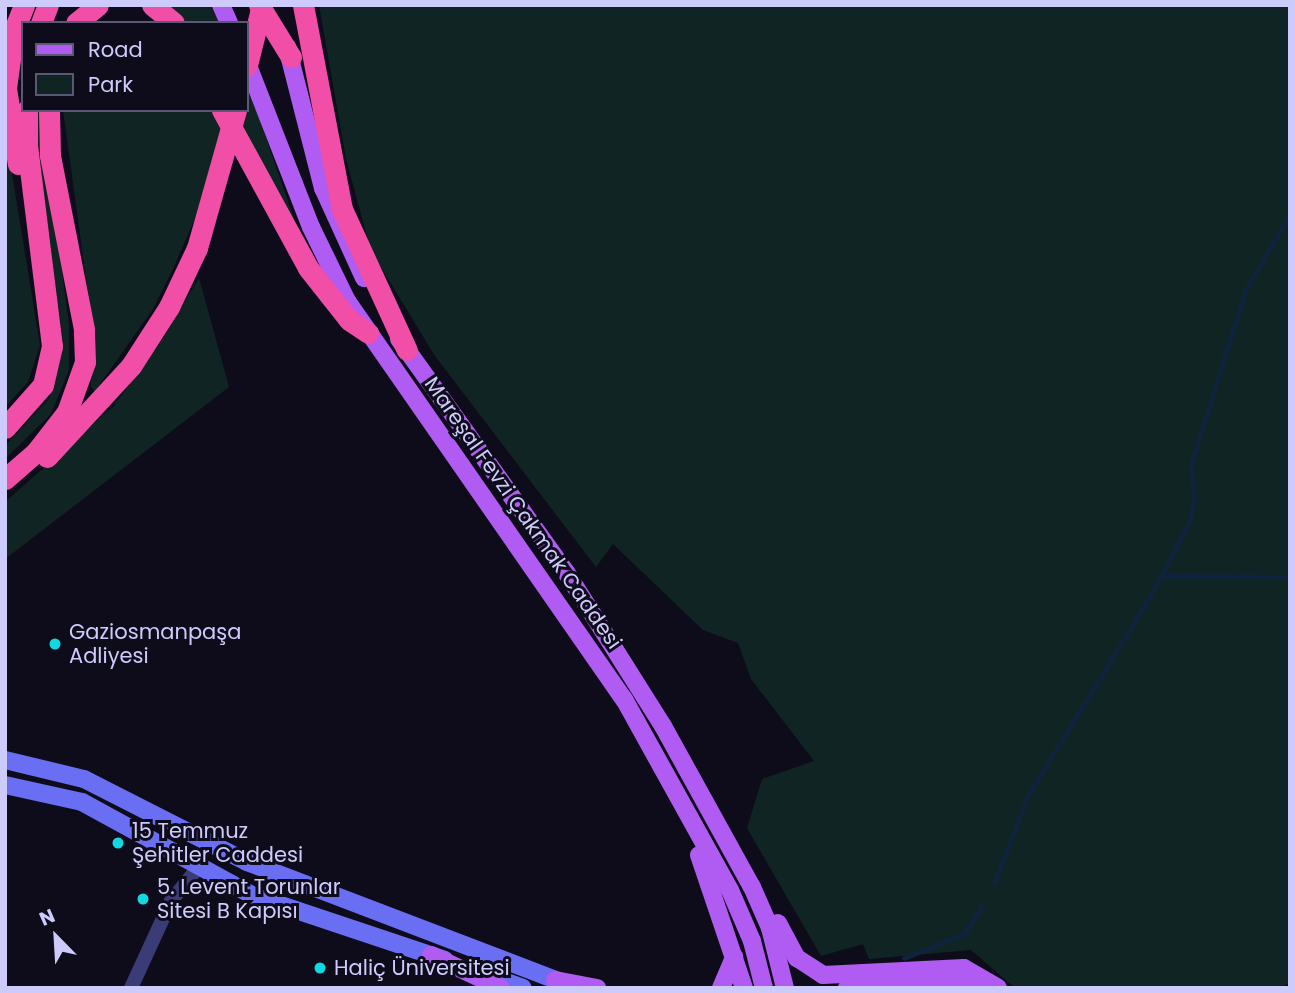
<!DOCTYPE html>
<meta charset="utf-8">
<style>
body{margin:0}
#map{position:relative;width:1295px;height:993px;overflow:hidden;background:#0e0c1b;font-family:Poppins,sans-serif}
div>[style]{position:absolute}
.green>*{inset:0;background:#102523}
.stream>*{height:4.5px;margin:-2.25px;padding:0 2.25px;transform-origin:2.25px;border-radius:2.25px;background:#0f233d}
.street>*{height:14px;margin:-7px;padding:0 7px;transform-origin:7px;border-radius:7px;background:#3b3c77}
.secondary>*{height:18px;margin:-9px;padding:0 9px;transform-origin:9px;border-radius:9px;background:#696ef3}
.primary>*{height:18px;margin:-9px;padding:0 9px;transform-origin:9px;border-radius:9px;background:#b05bf2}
.highway>*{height:21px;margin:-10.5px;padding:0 10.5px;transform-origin:10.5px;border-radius:10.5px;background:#f14fa7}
.highway-bridge>*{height:21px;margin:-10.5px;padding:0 10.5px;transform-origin:10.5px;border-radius:10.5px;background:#f14fa7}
.dots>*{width:19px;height:19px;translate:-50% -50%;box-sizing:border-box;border:4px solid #0e0c1b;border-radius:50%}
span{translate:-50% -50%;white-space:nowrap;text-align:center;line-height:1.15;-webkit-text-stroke:6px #0e0c1b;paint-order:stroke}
.street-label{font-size:21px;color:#cdcbfb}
.poi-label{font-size:21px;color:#cdcbfb}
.left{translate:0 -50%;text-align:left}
.frame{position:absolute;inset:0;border:7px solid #cdcbfb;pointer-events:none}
.legend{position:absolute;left:21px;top:21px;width:228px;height:91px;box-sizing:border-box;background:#0e0c1b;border:2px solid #5a5875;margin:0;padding:9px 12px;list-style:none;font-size:21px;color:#cdcbfb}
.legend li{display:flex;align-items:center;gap:14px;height:35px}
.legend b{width:35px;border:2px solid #5a5875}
.north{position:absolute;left:21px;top:902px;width:70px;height:70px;-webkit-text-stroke:5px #0e0c1b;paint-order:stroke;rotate:336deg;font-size:19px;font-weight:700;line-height:28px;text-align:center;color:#cdcbfb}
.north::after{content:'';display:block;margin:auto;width:24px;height:32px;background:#cdcbfb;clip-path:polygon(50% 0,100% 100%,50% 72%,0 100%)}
</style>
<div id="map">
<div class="green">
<i style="clip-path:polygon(168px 5px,210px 5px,219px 23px,185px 23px)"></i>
<i style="clip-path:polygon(319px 5px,1290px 5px,1290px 983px,1278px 988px,1015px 988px,971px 950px,869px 959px,863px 944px,821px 956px,747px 828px,762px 779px,814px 761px,751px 679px,738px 643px,703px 630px,613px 544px,596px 567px,435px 356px,371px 251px,346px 159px)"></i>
<i style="clip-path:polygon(247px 89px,259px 118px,299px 233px,233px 110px,247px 110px)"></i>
<i style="clip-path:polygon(33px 110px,41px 110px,69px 325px,69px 370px,51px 414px,5px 459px,5px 446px,49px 399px,63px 340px)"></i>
<i style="clip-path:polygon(63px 110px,213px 110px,222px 126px,196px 216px,173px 269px,153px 309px,95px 391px,91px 387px,94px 337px)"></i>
<i style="clip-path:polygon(5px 131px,40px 345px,28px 382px,5px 407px)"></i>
<i style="clip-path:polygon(199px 278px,229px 387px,5px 559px,5px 502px,113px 407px,162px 340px)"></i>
</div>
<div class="stream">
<i style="left:1161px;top:576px;width:129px;rotate:0.4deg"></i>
<i style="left:994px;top:883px;width:94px;rotate:-68.9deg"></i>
<i style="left:1028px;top:795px;width:223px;rotate:-58.4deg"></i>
<i style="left:1145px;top:605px;width:95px;rotate:-61.8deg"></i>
<i style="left:1190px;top:521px;width:23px;rotate:-80deg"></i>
<i style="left:1194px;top:498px;width:34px;rotate:-95deg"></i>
<i style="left:1191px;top:464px;width:183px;rotate:-72.6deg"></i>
<i style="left:1246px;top:289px;width:87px;rotate:-59.6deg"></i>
<i style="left:904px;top:958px;width:65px;rotate:-21.8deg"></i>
<i style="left:964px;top:934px;width:33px;rotate:-57deg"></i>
</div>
<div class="street">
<i style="left:131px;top:988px;width:96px;rotate:-65.3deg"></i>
<i style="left:171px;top:901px;width:41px;rotate:-50.9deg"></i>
</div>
<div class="secondary">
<i style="left:5px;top:760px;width:81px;rotate:13.5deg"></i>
<i style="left:84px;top:779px;width:183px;rotate:27deg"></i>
<i style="left:247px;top:862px;width:345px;rotate:20.9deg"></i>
<i style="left:5px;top:785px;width:79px;rotate:12.4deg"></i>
<i style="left:82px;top:802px;width:196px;rotate:28.7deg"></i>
<i style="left:254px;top:896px;width:201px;rotate:18.5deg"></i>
<i style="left:484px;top:974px;width:41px;rotate:19.7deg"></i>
</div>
<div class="primary">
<i style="left:221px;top:5px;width:20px;rotate:66deg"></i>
<i style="left:287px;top:47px;width:146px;rotate:75.7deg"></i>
<i style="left:323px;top:188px;width:99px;rotate:65.5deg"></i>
<i style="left:247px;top:63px;width:176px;rotate:68.7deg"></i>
<i style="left:311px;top:227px;width:82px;rotate:64.1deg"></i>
<i style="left:347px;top:301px;width:485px;rotate:55.2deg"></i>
<i style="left:624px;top:699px;width:218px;rotate:61deg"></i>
<i style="left:730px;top:890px;width:56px;rotate:66.7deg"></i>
<i style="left:752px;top:941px;width:49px;rotate:75.7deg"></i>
<i style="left:399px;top:339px;width:287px;rotate:54.4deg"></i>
<i style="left:566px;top:572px;width:182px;rotate:57.8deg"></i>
<i style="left:663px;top:726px;width:184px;rotate:61.1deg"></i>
<i style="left:752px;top:887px;width:45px;rotate:66.3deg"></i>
<i style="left:770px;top:928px;width:62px;rotate:76deg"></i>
<i style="left:699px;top:855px;width:140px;rotate:71.3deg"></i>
<i style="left:778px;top:923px;width:40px;rotate:62deg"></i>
<i style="left:797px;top:958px;width:31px;rotate:33deg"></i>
<i style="left:823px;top:975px;width:141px;rotate:-2.8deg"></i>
<i style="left:964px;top:968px;width:39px;rotate:30deg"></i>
<i style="left:431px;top:955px;width:77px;rotate:25.2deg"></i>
<i style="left:555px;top:980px;width:43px;rotate:10.8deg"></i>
<i style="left:721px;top:988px;width:34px;rotate:-67deg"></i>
<i style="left:847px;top:988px;width:113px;rotate:-4deg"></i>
<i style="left:960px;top:980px;width:18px;rotate:27deg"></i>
</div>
<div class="highway">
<i style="left:152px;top:5px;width:28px;rotate:39deg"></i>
<i style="left:259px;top:5px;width:61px;rotate:58.4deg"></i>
<i style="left:303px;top:5px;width:208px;rotate:79.2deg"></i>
<i style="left:342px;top:209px;width:155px;rotate:65.3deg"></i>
<i style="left:41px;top:23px;width:19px;rotate:-69deg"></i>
<i style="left:76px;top:23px;width:28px;rotate:-39deg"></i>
<i style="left:222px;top:110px;width:180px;rotate:61.4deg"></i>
<i style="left:308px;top:268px;width:66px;rotate:51.7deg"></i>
<i style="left:349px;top:320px;width:23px;rotate:34deg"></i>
<i style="left:18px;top:164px;width:77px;rotate:-99deg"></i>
<i style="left:6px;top:88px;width:59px;rotate:-82.1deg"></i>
<i style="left:14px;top:30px;width:27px;rotate:-68deg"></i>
<i style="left:5px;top:428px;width:57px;rotate:-48.5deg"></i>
<i style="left:43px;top:385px;width:40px;rotate:-77deg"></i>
<i style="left:52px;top:346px;width:204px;rotate:-97.1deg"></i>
<i style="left:27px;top:144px;width:34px;rotate:-90deg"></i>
<i style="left:47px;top:457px;width:124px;rotate:-47.3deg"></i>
<i style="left:5px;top:479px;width:41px;rotate:-41.1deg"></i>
<i style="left:36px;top:452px;width:51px;rotate:-52.2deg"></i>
<i style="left:67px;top:412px;width:53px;rotate:-70.2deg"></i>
<i style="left:85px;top:362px;width:33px;rotate:-92deg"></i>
<i style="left:84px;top:329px;width:177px;rotate:-101.1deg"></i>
<i style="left:50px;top:155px;width:45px;rotate:-91.3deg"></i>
</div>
<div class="highway-bridge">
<i style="left:247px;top:65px;width:62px;rotate:-76deg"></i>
<i style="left:131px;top:366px;width:70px;rotate:-57.2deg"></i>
<i style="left:169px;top:307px;width:65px;rotate:-64.6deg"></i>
<i style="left:197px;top:248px;width:143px;rotate:-74.2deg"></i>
</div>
<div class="dots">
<i style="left:55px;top:644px;background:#12d8e0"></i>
<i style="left:118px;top:843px;background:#12d8e0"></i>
<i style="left:143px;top:899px;background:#12d8e0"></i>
<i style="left:320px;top:968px;background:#12d8e0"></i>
</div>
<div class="street-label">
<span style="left:523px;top:513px;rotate:55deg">Mareşal Fevzi Çakmak Caddesi</span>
</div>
<div class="poi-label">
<span class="left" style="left:69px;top:644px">Gaziosmanpaşa<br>Adliyesi</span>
<span class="left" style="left:132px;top:843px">15 Temmuz<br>Şehitler Caddesi</span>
<span class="left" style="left:157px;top:899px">5. Levent Torunlar<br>Sitesi B Kapısı</span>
<span class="left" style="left:334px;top:968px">Haliç Üniversitesi</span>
</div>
<div class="frame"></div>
<ul class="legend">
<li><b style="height:9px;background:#b05bf2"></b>Road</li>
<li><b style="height:19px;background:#102523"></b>Park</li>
</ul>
<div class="north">N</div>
</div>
